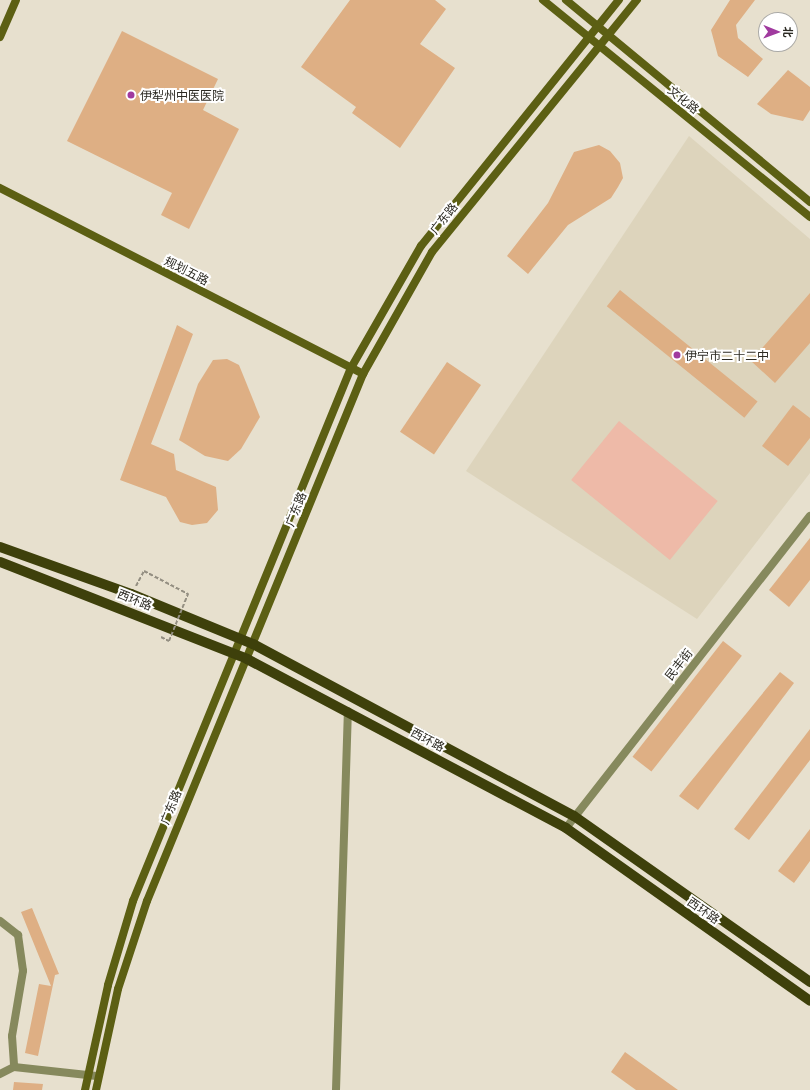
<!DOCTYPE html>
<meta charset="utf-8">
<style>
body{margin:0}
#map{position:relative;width:810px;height:1090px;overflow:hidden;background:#e7e0ce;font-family:Georgia,"Noto Sans SC",serif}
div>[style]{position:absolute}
.built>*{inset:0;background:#ddd4bc}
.green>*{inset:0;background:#eebaa8;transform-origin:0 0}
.building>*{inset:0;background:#deaf84;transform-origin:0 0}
.path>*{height:2px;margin-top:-1px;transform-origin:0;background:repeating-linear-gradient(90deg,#948f82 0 4px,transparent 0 6px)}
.street>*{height:8px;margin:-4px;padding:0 4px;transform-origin:4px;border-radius:4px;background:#86895d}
.secondary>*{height:8px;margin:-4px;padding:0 4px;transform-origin:4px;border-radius:4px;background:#5c5f13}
.primary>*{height:10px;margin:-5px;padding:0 5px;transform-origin:5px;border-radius:5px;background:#3e400b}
.path-bridge>*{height:2px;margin-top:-1px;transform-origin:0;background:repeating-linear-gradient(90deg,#948f82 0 4px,transparent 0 6px)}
.dots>*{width:11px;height:11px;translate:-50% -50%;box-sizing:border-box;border:2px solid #fff;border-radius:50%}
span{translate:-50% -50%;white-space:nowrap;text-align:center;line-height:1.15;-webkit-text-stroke:4px #fff;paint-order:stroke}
.poi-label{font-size:12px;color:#2c2a23}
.left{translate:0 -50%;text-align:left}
.street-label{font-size:12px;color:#2c2a23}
.north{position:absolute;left:758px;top:12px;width:40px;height:40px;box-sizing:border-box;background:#fff;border:1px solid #abaaa7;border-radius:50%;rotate:91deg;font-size:11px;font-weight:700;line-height:16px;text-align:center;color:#2c2a23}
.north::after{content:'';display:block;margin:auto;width:14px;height:18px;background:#a03a9f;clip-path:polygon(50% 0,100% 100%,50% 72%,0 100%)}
</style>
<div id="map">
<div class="built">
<i style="clip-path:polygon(689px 136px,810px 239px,810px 473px,697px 619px,466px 471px)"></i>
</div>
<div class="green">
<i style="left:619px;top:421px;width:127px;height:76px;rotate:39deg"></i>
</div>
<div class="building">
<i style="clip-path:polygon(350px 0,435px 0,446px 9px,420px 44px,455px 68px,400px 148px,352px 113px,356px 107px,301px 67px)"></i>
<i style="clip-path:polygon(730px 0,755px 0,736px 25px,738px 38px,763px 59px,748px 77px,718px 56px,711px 30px)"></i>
<i style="clip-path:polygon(122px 31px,218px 79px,203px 110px,239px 129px,189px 229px,161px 215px,172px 193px,67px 141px)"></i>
<i style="clip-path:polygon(788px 70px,810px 87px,810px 110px,803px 121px,771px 114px,757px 104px)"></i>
<i style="clip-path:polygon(599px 145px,610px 151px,620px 163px,623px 178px,618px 187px,611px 198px,568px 225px,528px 274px,507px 256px,548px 203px,574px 152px)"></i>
<i style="left:620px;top:290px;width:177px;height:21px;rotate:39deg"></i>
<i style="clip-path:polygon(810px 293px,810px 343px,775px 383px,751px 361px)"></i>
<i style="clip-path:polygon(177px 325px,193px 334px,151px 444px,174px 454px,176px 470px,216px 487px,218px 510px,207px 523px,192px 525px,180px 522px,166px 497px,120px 480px)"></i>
<i style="clip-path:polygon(227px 359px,239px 365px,260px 417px,241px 449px,228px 461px,205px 456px,179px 440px,198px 384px,213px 360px)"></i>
<i style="left:447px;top:362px;width:41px;height:84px;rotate:34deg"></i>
<i style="clip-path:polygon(793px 405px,810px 418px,810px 438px,788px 466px,762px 446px)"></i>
<i style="clip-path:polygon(810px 538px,810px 580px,789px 607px,769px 590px)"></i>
<i style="left:723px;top:641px;width:24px;height:147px;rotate:38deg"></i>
<i style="clip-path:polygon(780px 672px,794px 683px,698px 810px,679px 796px)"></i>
<i style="clip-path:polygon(810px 729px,810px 760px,749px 840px,734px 829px)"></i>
<i style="clip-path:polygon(810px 829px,810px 861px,794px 883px,778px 871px)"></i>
<i style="clip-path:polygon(32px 908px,59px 974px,55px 975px,38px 1056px,25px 1053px,39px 984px,51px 986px,21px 912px)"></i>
<i style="clip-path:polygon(625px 1052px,678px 1090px,636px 1090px,611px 1072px)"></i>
<i style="clip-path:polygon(14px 1082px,43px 1084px,42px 1090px,13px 1090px)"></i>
</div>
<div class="path">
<i style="left:136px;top:586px;width:17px;rotate:-62deg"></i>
<i style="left:144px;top:571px;width:50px;rotate:27.6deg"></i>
<i style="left:161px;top:637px;width:9px;rotate:27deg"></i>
</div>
<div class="street">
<i style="left:566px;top:828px;width:396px;rotate:-52deg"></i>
<i style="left:0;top:921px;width:23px;rotate:38deg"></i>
<i style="left:18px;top:935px;width:36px;rotate:82deg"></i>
<i style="left:23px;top:971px;width:66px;rotate:99.6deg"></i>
<i style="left:12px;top:1036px;width:31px;rotate:86deg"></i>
<i style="left:0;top:1074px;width:16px;rotate:-27deg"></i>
<i style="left:14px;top:1067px;width:83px;rotate:6.2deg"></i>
<i style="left:336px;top:1090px;width:379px;rotate:-88.2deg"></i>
</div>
<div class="secondary">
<i style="left:543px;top:0;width:344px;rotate:39.1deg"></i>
<i style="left:566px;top:0;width:317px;rotate:39.6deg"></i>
<i style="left:0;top:37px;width:40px;rotate:-66.6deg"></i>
<i style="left:0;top:188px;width:408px;rotate:27.1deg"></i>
<i style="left:85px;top:1090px;width:107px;rotate:-77.6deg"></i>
<i style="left:108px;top:985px;width:88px;rotate:-73.4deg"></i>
<i style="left:133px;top:901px;width:576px;rotate:-67.76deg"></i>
<i style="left:351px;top:368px;width:141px;rotate:-60.2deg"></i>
<i style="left:421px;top:246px;width:316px;rotate:-51.2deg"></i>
<i style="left:96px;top:1090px;width:103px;rotate:-77.7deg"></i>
<i style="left:118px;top:989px;width:93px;rotate:-71.8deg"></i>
<i style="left:147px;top:901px;width:570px;rotate:-67.71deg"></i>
<i style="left:363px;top:374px;width:140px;rotate:-60.5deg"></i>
<i style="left:432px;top:252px;width:325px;rotate:-50.9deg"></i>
</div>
<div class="primary">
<i style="left:0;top:547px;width:139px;rotate:19.7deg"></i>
<i style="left:131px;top:594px;width:132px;rotate:22.3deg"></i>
<i style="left:253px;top:644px;width:364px;rotate:28.2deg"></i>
<i style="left:574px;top:816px;width:289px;rotate:35.1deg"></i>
<i style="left:0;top:562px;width:265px;rotate:21.4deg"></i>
<i style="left:247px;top:659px;width:361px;rotate:27.9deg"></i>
<i style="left:566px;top:828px;width:299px;rotate:35.3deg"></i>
</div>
<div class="path-bridge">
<i style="left:169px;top:641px;width:51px;rotate:-68deg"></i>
</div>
<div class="dots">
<i style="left:131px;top:95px;background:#a03a9f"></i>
<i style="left:677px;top:355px;background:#a03a9f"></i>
</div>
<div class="poi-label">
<span class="left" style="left:140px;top:95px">伊犁州中医医院</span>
<span class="left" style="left:685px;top:355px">伊宁市二十二中</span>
</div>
<div class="street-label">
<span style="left:684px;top:99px;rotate:39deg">文化路</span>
<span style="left:443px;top:218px;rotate:-52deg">广东路</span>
<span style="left:187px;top:270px;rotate:27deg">规划五路</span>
<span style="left:295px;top:509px;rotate:-68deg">广东路</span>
<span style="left:135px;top:599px;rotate:22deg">西环路</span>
<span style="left:678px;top:664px;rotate:-52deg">民丰街</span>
<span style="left:428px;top:739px;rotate:28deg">西环路</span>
<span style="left:170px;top:807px;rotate:-68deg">广东路</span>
<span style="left:704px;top:910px;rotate:35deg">西环路</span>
</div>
<div class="north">北</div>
</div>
